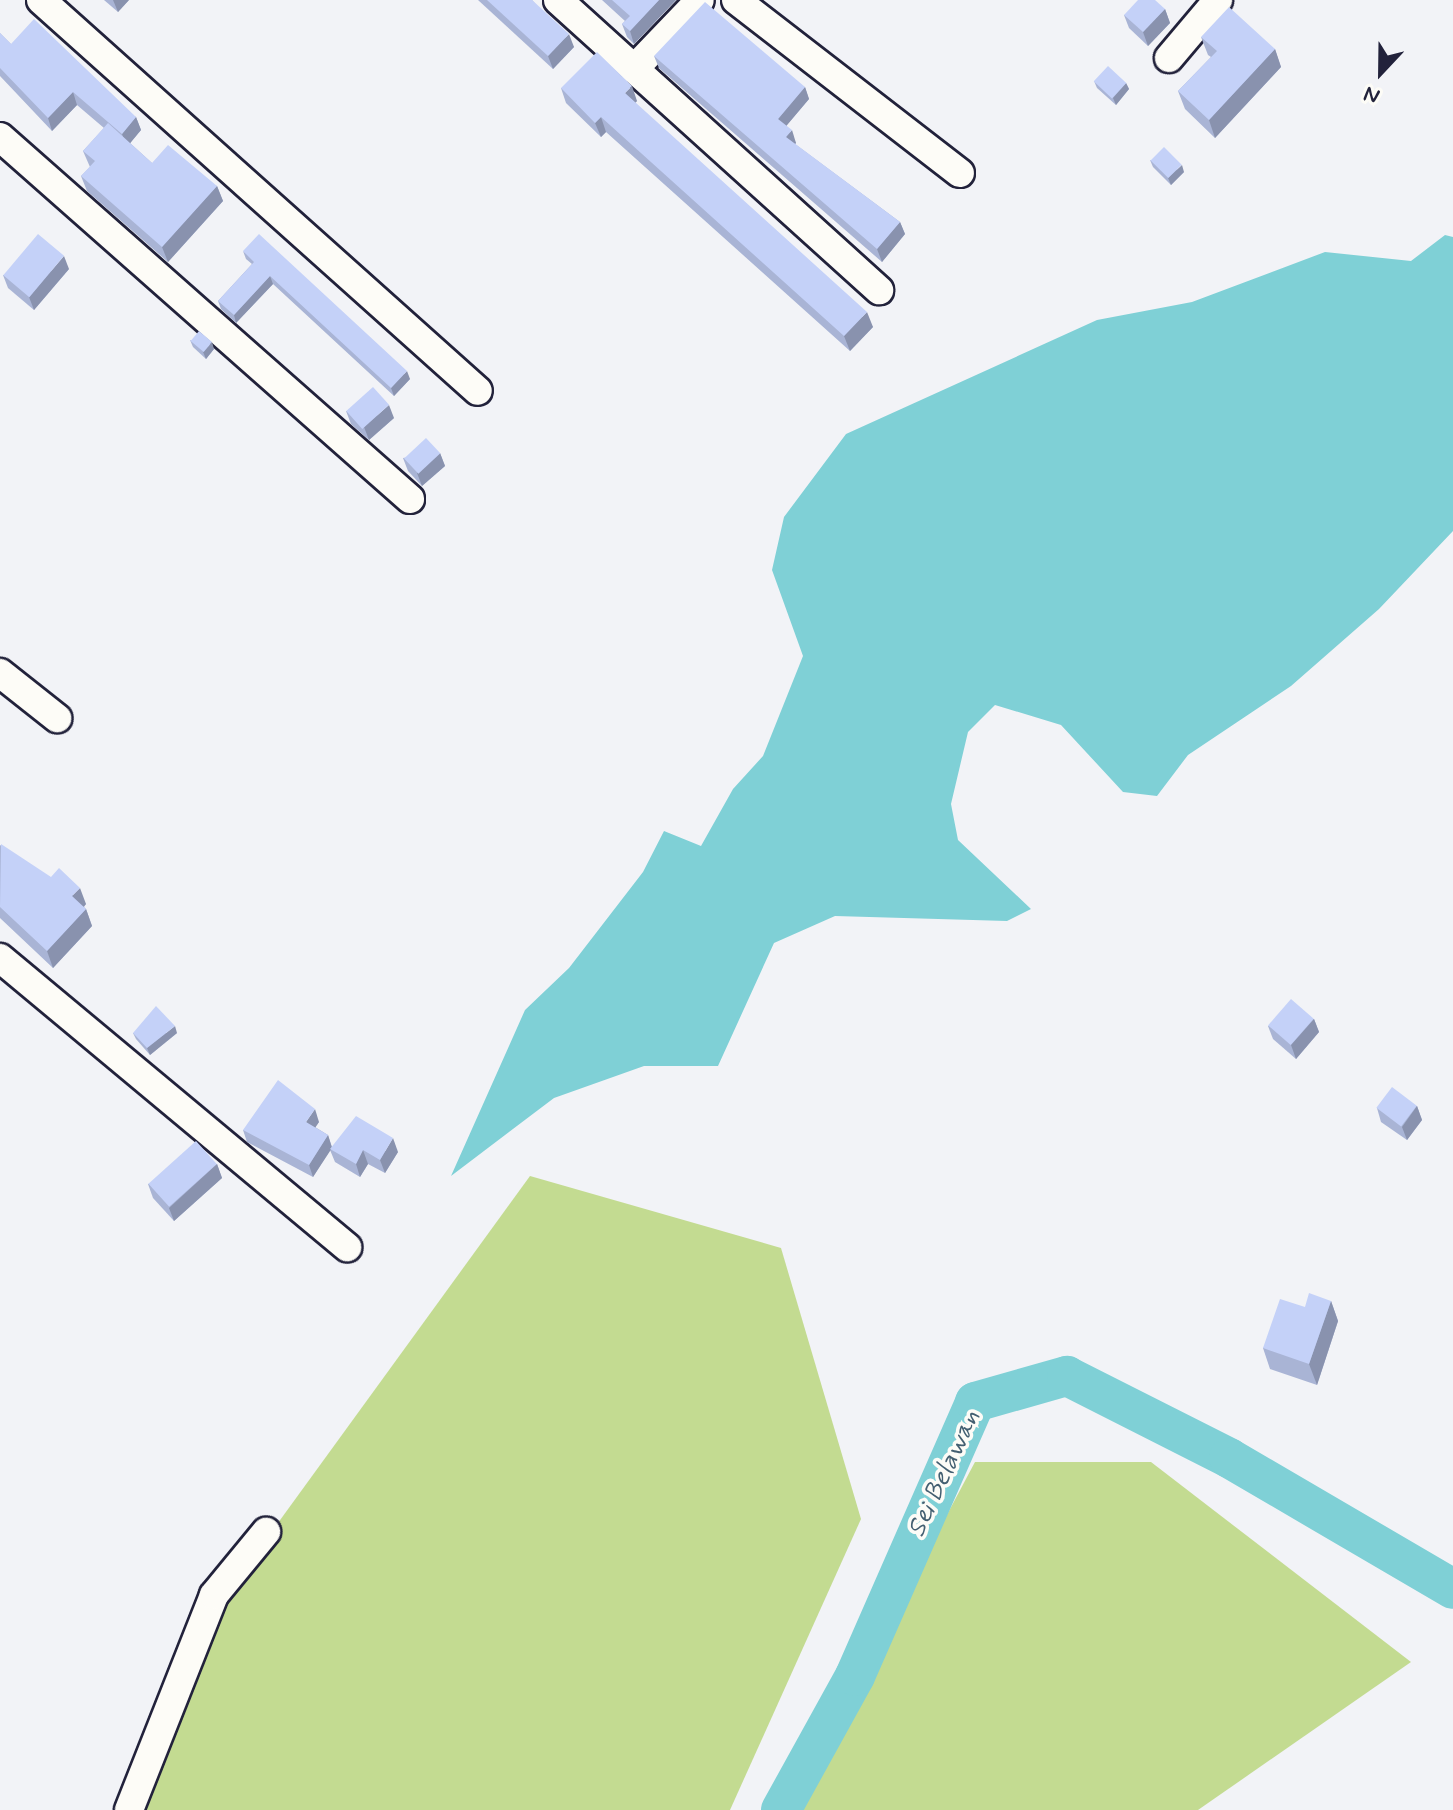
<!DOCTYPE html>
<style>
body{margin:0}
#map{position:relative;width:1453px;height:1810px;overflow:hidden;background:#f2f3f7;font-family:Mynerve,sans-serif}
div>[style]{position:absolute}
.green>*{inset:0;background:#c3db91}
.water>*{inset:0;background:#7fd0d6}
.river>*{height:40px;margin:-20px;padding:0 20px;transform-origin:20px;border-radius:20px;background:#7fd0d6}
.roads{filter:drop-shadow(2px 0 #22223b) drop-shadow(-2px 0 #22223b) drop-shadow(0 2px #22223b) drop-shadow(0 -2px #22223b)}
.street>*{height:28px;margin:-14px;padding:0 14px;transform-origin:14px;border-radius:14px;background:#fdfcf7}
.wall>*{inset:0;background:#a9b4d5}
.shaded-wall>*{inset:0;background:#8992ae}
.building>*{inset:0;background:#c4d1f8;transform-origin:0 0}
span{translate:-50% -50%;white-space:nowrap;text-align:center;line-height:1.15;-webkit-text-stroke:7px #fdfcf7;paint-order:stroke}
.water-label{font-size:26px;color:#435f71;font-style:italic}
.north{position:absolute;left:1341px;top:32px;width:80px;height:80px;-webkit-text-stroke:6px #fdfcf7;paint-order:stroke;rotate:202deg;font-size:22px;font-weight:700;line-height:32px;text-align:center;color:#22223b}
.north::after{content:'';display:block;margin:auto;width:28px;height:36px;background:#22223b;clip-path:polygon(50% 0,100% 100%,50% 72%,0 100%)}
</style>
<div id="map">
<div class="green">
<i style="clip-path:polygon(530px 1176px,781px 1248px,861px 1519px,730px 1810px,133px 1810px,214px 1611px)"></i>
<i style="clip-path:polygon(975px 1462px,1151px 1462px,1411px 1662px,1198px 1810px,790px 1810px)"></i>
</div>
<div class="water">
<i style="clip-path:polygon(1445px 235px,1453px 237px,1453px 531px,1379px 609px,1291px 686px,1188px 755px,1157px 796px,1123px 792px,1061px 725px,995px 705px,968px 732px,951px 804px,958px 840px,1031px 909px,1007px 921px,835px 916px,774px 943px,718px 1066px,644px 1066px,554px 1098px,451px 1176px,525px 1010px,569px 968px,643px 872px,664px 831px,701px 846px,733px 789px,763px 756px,803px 656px,772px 570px,784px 517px,846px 434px,1097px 320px,1192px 302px,1325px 252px,1411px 261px)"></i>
</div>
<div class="river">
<i style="left:781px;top:1810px;width:153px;rotate:-61.1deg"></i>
<i style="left:855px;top:1676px;width:299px;rotate:-66.3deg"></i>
<i style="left:975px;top:1402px;width:96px;rotate:-15.8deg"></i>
<i style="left:1067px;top:1376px;width:182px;rotate:26.8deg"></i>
<i style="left:1229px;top:1458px;width:259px;rotate:30.3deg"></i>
</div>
<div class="roads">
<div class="street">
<i style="left:41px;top:0;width:586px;rotate:41.82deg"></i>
<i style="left:558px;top:0;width:433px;rotate:42.1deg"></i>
<i style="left:736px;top:0;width:283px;rotate:37.7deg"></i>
<i style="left:1169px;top:58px;width:76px;rotate:-49.8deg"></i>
<i style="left:634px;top:69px;width:95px;rotate:-46.3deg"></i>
<i style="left:0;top:137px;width:547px;rotate:41.44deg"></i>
<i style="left:0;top:673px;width:73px;rotate:38.3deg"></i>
<i style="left:0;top:958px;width:452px;rotate:39.8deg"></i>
<i style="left:129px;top:1810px;width:231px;rotate:-68.4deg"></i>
<i style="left:214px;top:1595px;width:82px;rotate:-50.5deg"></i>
</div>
</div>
<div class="wall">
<i style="clip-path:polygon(104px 0,129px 0,118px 12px)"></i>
<i style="clip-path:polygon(478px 0,532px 0,574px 47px,553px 69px)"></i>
<i style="clip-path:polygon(602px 0,676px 0,634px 44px,627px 37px,622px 24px,625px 21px)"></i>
<i style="clip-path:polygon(1165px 9px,1170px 23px,1148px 46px,1129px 28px,1124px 15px)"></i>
<i style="clip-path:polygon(0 33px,11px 44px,136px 117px,141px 130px,130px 143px,152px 163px,217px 186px,223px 201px,168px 262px,87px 191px,81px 176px,90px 167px,83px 151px,104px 128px,77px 105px,52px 131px,0 76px)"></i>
<i style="clip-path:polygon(1201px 37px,1275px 49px,1281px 67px,1215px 138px,1185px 109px,1178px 91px,1211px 57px,1208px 55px)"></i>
<i style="clip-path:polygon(654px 56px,805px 87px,809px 99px,786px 126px,796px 143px,795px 144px,900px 222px,905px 234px,882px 262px,659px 68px)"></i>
<i style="clip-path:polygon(1094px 81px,1126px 83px,1129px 89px,1116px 105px,1097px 88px)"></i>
<i style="clip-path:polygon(561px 88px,637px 101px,635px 103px,873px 327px,850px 351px,606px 132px,601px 137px,566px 103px)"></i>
<i style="clip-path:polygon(1150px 160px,1184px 172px,1171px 185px,1153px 167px)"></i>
<i style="clip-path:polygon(243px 251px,410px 379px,394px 396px,273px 284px,236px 323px,221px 309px,218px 301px,252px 264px,246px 259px)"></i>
<i style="clip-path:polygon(69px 269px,34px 310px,8px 288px,3px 275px)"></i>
<i style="clip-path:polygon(190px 340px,214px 349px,206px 359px,193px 347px)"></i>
<i style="clip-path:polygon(346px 411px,394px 418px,369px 440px,351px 424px)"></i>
<i style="clip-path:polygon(440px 453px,445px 466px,422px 486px,408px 471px,403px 458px)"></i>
<i style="clip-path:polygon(0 845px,86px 904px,84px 907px,86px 909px,92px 926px,53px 968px,0 918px)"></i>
<i style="clip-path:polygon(1314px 1019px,1319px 1032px,1296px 1059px,1273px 1039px,1268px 1026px)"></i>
<i style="clip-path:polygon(133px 1033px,177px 1033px,150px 1055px,136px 1039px)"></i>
<i style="clip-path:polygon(1417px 1106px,1422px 1120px,1407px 1140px,1381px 1122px,1377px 1108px)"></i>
<i style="clip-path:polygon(319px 1122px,315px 1127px,328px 1135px,332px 1147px,398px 1152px,385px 1173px,368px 1164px,360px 1177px,335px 1162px,330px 1150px,313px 1177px,247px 1142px,243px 1130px)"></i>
<i style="clip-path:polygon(217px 1164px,222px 1178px,174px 1221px,153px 1198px,148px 1184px)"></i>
<i style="clip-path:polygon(1331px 1301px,1338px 1321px,1317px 1385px,1270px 1369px,1263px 1348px,1305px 1307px)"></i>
</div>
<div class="shaded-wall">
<i style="clip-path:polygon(113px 0,129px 0,118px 12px)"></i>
<i style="clip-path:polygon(659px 0,676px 0,634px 44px,630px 31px)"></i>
<i style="clip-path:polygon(1165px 9px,1170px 23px,1148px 46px,1143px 32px)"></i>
<i style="clip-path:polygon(569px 34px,574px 47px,553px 69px,548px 56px)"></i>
<i style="clip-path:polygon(1275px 49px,1281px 67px,1215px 138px,1209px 120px)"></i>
<i style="clip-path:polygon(1126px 83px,1129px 89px,1116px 105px,1113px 98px)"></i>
<i style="clip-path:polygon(632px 86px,637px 101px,630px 108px,625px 93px)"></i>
<i style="clip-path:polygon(805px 87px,809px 99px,782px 131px,778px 119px)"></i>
<i style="clip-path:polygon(73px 92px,77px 105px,52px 131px,48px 118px)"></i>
<i style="clip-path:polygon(136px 117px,141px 130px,127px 147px,122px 134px)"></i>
<i style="clip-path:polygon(601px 117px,606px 132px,601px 137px,595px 123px)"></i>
<i style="clip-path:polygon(792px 130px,796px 143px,790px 149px,786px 137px)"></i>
<i style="clip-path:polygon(1182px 165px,1184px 172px,1171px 185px,1168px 178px)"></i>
<i style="clip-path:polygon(217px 186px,223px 201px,168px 262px,162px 247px)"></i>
<i style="clip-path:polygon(900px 222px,905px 234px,882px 262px,877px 249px)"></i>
<i style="clip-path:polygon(64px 256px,69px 269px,34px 310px,29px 297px)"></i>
<i style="clip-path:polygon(270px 276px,273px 284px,236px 323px,234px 315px)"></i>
<i style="clip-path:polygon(867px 312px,873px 327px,850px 351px,844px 336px)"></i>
<i style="clip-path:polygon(212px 342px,214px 349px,206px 359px,203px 352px)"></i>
<i style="clip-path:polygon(407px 371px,410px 379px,394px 396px,391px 388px)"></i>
<i style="clip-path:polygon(389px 405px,394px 418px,369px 440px,364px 427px)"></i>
<i style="clip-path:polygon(440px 453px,445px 466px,422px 486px,417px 473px)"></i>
<i style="clip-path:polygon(80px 888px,86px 904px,78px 913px,72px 896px)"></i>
<i style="clip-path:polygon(86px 909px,92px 926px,53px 968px,47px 951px)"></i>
<i style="clip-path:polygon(1314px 1019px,1319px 1032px,1296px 1059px,1291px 1045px)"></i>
<i style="clip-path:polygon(175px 1026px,177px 1033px,150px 1055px,147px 1048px)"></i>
<i style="clip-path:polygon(1417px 1106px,1422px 1120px,1407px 1140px,1402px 1127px)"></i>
<i style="clip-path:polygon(315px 1109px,319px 1122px,311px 1134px,306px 1122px)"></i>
<i style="clip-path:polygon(328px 1135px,332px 1148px,313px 1177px,309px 1165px)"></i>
<i style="clip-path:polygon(393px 1138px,398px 1152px,385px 1173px,380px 1160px)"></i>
<i style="clip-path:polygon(363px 1150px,368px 1164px,360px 1177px,356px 1164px)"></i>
<i style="clip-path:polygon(217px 1164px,222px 1178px,174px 1221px,169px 1208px)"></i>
<i style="clip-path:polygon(1331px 1301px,1338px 1321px,1317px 1385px,1309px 1364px)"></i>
</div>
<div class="building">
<i style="clip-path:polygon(487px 0,532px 0,569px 34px,548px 56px)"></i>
<i style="clip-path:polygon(612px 0,659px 0,630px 31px,622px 24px,630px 16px)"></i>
<i style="clip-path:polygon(1138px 0,1155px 0,1165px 9px,1143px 32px,1124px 15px)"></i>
<i style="clip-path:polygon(705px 2px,805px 87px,778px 119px,792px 130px,786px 137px,900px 222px,877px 249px,654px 56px)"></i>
<i style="clip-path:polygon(1229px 7px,1275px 49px,1209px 120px,1178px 91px,1217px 51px,1201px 37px)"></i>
<i style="clip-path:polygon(34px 19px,136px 117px,122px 134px,73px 92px,48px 118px,0 68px,0 33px,11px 44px)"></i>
<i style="clip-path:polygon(597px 52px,632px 86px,625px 93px,867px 312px,844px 336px,601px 117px,595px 123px,561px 88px)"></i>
<i style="left:1108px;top:66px;width:25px;height:21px;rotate:43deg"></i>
<i style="clip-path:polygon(108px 123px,152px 163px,168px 145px,217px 186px,162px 247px,81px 176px,95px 161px,83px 151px)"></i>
<i style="left:1164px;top:147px;width:25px;height:19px;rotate:45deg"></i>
<i style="left:38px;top:234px;width:34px;height:54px;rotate:40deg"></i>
<i style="clip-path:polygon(259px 234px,407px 371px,391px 388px,270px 276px,234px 315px,218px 301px,254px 262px,243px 251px)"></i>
<i style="left:199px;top:331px;width:17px;height:13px;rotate:40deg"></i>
<i style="left:373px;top:387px;width:24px;height:36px;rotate:48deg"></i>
<i style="left:426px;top:438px;width:21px;height:30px;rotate:47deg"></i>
<i style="clip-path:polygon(1px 844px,51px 877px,59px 868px,80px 888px,72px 896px,86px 909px,47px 951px,0 907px)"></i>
<i style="left:1291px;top:999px;width:30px;height:35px;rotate:41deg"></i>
<i style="clip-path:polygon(156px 1006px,175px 1026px,147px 1048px,133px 1033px)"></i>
<i style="clip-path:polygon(278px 1080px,315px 1109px,306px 1122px,328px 1135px,309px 1165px,243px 1130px)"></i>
<i style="left:1392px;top:1087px;width:31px;height:26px;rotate:37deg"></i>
<i style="clip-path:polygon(356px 1116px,393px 1138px,380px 1160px,363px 1150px,356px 1164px,330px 1149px)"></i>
<i style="left:196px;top:1141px;width:31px;height:64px;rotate:48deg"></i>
<i style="clip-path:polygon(1309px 1293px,1331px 1301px,1309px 1364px,1263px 1348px,1280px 1299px,1305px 1307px)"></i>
</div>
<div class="water-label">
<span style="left:945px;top:1474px;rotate:-65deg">Sei Belawan</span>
</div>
<div class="north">N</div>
</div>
